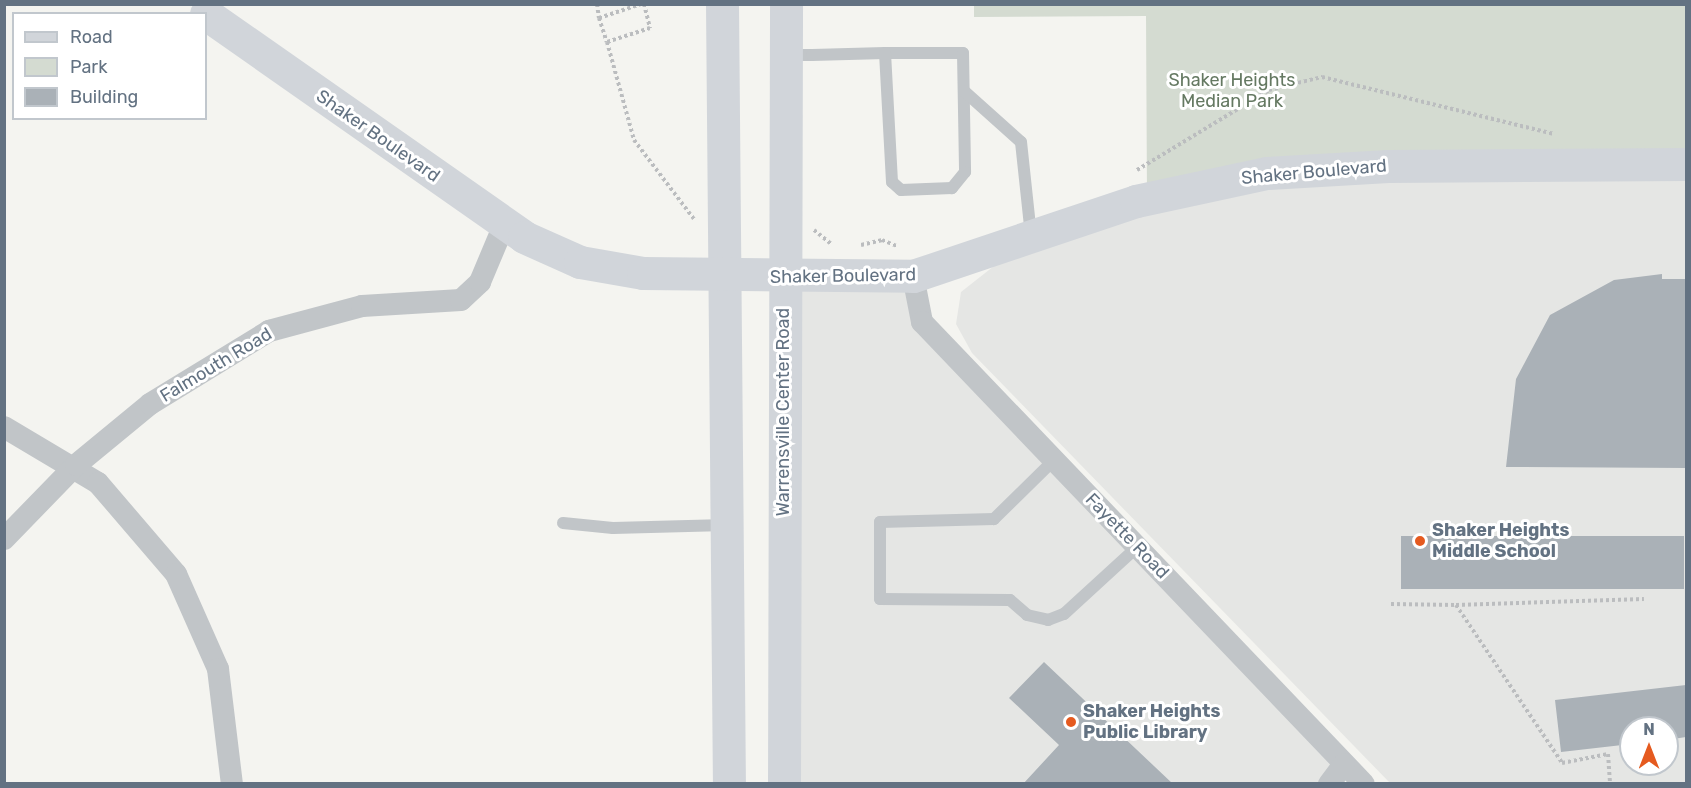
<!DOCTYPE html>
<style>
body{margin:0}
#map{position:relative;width:1691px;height:788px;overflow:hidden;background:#f4f4f0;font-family:Rubik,sans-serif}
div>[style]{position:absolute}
.built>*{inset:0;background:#e5e6e4}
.green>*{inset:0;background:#d4dbd1}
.building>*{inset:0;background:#aab1b7;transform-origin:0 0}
.path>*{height:4px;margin-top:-2px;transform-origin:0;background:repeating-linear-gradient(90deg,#bbbdbf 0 3px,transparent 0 6px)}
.lane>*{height:12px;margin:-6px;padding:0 6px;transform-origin:6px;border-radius:6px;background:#c1c5c8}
.street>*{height:22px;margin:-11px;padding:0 11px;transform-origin:11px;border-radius:11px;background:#c1c5c8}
.primary>*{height:33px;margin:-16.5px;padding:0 16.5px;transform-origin:16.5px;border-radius:16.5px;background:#d1d5da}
.dots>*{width:16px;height:16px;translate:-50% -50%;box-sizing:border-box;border:3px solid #fff;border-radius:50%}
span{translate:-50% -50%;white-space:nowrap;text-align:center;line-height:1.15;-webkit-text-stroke:6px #fff;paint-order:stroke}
.park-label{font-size:18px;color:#657962}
.street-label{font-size:18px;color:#637282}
.poi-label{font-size:18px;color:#637282;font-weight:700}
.left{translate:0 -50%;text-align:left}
.frame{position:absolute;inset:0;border:6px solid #637282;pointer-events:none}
.legend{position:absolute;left:12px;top:12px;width:195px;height:108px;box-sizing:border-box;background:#fff;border:2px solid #c1c7cd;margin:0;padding:8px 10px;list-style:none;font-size:18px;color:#637282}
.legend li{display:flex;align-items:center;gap:12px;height:30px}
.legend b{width:30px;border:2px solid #c1c7cd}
.north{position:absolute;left:1619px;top:716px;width:60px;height:60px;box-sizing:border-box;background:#fff;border:2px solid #c1c7cd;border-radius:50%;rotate:0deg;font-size:16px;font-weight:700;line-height:24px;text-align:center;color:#637282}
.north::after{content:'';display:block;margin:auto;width:21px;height:27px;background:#e55a1f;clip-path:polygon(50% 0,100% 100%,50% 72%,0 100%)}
</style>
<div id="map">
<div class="built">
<i style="clip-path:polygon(evenodd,1686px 176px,1686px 783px,1390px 783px,972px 353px,956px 324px,961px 292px,994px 266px,1101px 225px,1278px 183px,1686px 176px,1631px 728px,1667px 728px,1667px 764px,1631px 764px,1631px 728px)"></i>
<i style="clip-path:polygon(785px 278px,893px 278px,1344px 764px,1329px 784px,784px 784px)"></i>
</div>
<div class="green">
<i style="clip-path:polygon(974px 5px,1686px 5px,1686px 164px,1426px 165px,1147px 199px,1146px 16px,974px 17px)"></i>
</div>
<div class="building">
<i style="clip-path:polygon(1662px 274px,1662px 279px,1686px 279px,1686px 468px,1506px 467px,1516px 379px,1550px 315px,1614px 280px)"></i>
<i style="left:1401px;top:536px;width:283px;height:53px"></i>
<i style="clip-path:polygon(1044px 662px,1173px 784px,1023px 784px,1059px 745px,1009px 698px)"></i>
<i style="clip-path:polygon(1686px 685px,1686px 737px,1667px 740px,1667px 728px,1631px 728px,1631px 744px,1561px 752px,1555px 700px)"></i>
</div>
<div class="path">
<i style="left:597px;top:4px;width:14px;rotate:82deg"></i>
<i style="left:599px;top:18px;width:44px;rotate:-18.4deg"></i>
<i style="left:644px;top:4px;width:25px;rotate:76deg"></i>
<i style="left:650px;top:28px;width:45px;rotate:162deg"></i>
<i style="left:607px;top:42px;width:102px;rotate:74.6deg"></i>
<i style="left:634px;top:140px;width:99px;rotate:52.8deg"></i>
<i style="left:599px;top:18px;width:25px;rotate:72deg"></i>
<i style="left:1137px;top:170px;width:154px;rotate:-31.2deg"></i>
<i style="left:1269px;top:90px;width:55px;rotate:-13.8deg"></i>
<i style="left:1322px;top:77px;width:239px;rotate:13.8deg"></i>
<i style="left:814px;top:230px;width:22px;rotate:39deg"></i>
<i style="left:861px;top:245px;width:22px;rotate:-13deg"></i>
<i style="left:882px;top:240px;width:16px;rotate:22deg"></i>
<i style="left:1391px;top:604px;width:65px;rotate:0.9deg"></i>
<i style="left:1456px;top:605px;width:190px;rotate:56.1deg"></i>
<i style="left:1562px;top:763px;width:47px;rotate:-11.1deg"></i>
<i style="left:1608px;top:754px;width:30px;rotate:86deg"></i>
<i style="left:1456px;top:605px;width:188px;rotate:-1.8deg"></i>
</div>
<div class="lane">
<i style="left:788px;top:55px;width:24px"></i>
<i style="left:812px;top:55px;width:73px;rotate:-1.6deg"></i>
<i style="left:885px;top:53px;width:78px"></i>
<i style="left:963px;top:53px;width:119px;rotate:89deg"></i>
<i style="left:965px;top:172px;width:21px;rotate:129deg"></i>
<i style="left:952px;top:188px;width:51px;rotate:177.8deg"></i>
<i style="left:901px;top:190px;width:12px;rotate:-138deg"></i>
<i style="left:892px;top:182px;width:129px;rotate:-93.1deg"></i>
<i style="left:964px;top:91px;width:76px;rotate:41.8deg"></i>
<i style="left:1021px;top:142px;width:94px;rotate:83.9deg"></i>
<i style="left:1055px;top:459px;width:86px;rotate:135.5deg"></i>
<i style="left:994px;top:519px;width:114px;rotate:178.5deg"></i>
<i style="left:880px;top:522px;width:77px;rotate:90deg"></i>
<i style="left:880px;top:599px;width:130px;rotate:0.4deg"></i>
<i style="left:1010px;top:600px;width:23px;rotate:41deg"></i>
<i style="left:1027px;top:615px;width:22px;rotate:13deg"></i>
<i style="left:1048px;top:620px;width:17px;rotate:-21deg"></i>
<i style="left:1064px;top:614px;width:99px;rotate:-42.5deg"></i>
<i style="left:563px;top:523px;width:50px;rotate:5.7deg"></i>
<i style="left:613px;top:528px;width:113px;rotate:-1.5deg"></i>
</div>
<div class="street">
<i style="left:913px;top:276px;width:47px;rotate:78.9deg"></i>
<i style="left:922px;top:322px;width:639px;rotate:46.27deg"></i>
<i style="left:4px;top:427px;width:109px;rotate:30.8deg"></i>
<i style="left:98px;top:483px;width:120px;rotate:49.4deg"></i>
<i style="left:176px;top:574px;width:104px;rotate:66.1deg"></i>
<i style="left:218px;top:669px;width:116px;rotate:83.1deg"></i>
<i style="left:4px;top:539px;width:103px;rotate:-45.8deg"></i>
<i style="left:76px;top:465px;width:96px;rotate:-39.5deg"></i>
<i style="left:150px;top:404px;width:140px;rotate:-31.5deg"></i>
<i style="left:269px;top:331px;width:96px;rotate:-15deg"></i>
<i style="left:362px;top:306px;width:99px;rotate:-3.5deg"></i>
<i style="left:461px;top:300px;width:26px;rotate:-43deg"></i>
<i style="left:480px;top:282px;width:62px;rotate:-67.2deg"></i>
<i style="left:1329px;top:784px;width:25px;rotate:-53deg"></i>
</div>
<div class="primary">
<i style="left:722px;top:4px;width:780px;rotate:89.49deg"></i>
<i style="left:206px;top:14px;width:388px;rotate:35deg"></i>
<i style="left:524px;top:237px;width:61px;rotate:24.1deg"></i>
<i style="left:580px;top:262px;width:64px;rotate:9.9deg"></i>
<i style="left:643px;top:273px;width:270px;rotate:0.6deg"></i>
<i style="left:913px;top:276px;width:235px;rotate:-18.6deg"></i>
<i style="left:1136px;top:201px;width:134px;rotate:-12.1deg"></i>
<i style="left:1267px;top:173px;width:121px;rotate:-3.3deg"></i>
<i style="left:1388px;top:166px;width:298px;rotate:-0.4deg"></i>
<i style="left:784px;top:784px;width:780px;rotate:-89.85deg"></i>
</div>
<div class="dots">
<i style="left:1420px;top:541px;background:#e55a1f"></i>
<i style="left:1071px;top:722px;background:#e55a1f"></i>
</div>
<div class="park-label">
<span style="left:1232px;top:91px">Shaker Heights<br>Median Park</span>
</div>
<div class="street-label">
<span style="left:378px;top:136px;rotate:35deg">Shaker Boulevard</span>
<span style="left:1314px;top:172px;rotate:-5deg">Shaker Boulevard</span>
<span style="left:843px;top:276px;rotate:-1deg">Shaker Boulevard</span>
<span style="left:216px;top:365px;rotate:-31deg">Falmouth Road</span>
<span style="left:783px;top:412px;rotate:-90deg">Warrensville Center Road</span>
<span style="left:1127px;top:536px;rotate:46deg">Fayette Road</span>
</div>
<div class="poi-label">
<span class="left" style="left:1432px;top:541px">Shaker Heights<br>Middle School</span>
<span class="left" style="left:1083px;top:722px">Shaker Heights<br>Public Library</span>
</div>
<div class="frame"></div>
<ul class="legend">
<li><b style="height:8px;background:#d1d5da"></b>Road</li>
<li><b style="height:16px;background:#d4dbd1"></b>Park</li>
<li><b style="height:16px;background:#aab1b7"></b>Building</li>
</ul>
<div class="north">N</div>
</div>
